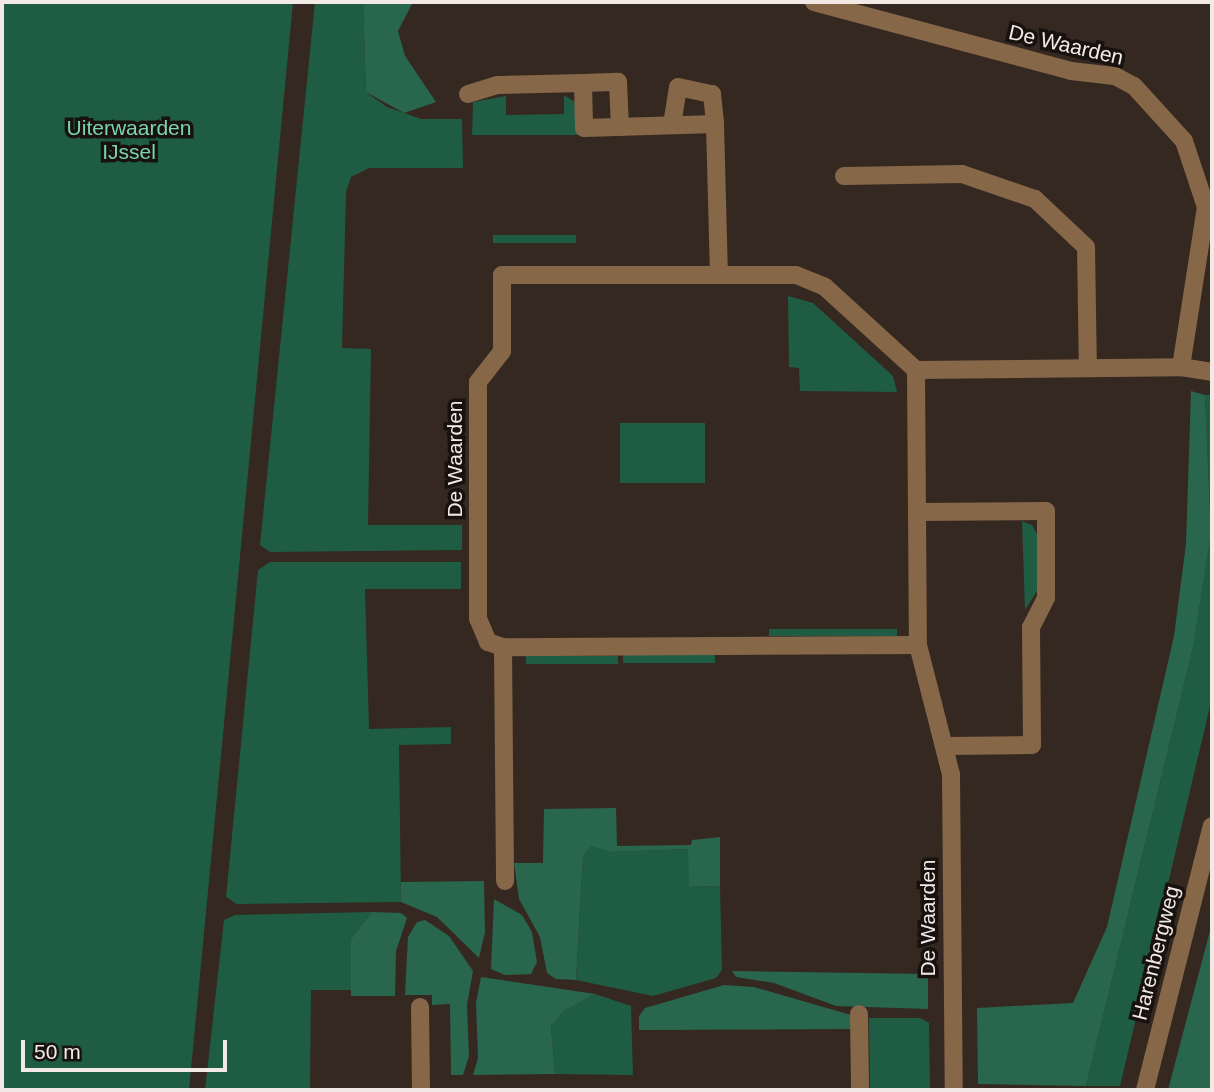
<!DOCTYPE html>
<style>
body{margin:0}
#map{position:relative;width:1214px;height:1092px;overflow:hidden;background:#352821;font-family:Arial,sans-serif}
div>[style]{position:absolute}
.green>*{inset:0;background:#1f5c44;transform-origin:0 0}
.forest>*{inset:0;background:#29664e}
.minor>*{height:18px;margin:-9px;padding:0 9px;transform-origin:9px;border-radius:9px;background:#866748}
.tertiary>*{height:18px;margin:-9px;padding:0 9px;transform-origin:9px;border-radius:9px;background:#866748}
span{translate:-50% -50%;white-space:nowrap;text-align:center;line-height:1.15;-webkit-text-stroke:7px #18120f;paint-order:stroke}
.street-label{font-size:21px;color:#f3eae5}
.park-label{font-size:21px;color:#79d5ad}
.frame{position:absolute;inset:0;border:4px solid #f3eae5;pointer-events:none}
.scale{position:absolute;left:21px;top:1040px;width:206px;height:32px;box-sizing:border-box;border:4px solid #f3eae5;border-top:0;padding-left:9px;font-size:21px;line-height:24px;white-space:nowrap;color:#f3eae5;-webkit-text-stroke:5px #18120f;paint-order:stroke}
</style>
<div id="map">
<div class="green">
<i style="clip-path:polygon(2px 2px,293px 2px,189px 1090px,2px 1090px)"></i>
<i style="clip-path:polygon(315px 2px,363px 2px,366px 92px,387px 107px,421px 119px,462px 119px,463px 168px,369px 168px,351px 177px,346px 192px,342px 348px,371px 349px,368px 525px,462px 525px,462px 550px,270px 552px,260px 545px)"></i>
<i style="clip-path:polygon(564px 95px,575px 102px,579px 135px,472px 135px,473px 102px,506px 96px,506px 115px,564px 114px)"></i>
<i style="left:493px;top:235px;width:83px;height:8px"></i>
<i style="clip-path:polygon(788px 296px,813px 303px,893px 376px,897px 392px,800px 391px,799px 368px,789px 367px)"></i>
<i style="clip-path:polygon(1205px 395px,1212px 395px,1212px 698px,1120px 1086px,1086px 1086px,1193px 648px,1211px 534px)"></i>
<i style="left:620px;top:423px;width:85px;height:60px"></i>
<i style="clip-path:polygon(1022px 521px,1032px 525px,1037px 534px,1037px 591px,1025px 610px)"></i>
<i style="clip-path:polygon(270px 562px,461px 562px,461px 589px,365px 589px,369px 729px,451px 727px,451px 744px,399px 745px,401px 902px,237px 904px,226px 897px,258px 570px)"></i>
<i style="left:769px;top:629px;width:128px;height:7px"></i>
<i style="left:715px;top:655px;width:8px;height:92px;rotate:90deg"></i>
<i style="left:526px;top:656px;width:92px;height:8px"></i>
<i style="clip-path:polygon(602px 845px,613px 852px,689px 849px,689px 887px,720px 886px,722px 970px,716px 978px,653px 996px,576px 980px,583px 857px,591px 846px)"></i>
<i style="clip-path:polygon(372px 912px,351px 939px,351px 990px,311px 990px,310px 1090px,205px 1090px,224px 920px,235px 915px)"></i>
<i style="clip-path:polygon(595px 994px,631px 1006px,633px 1075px,555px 1074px,551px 1026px,564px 1011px)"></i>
<i style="clip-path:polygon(869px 1018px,920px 1018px,929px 1023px,930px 1090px,870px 1090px)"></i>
</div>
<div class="forest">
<i style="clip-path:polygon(363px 2px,413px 2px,398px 31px,405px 56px,436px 102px,404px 113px,366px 92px)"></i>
<i style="clip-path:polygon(1191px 391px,1205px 395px,1211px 534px,1193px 648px,1086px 1086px,978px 1084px,977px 1008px,1073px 1003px,1107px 927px,1174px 636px,1186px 544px)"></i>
<i style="clip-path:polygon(616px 808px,617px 846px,691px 845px,692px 840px,720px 837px,720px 886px,689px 887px,688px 849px,613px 852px,591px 846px,583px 857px,576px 980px,556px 979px,547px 973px,540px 937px,519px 899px,514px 863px,543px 863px,544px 809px)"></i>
<i style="clip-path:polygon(484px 881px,485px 932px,479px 958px,437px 917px,401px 902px,401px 882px)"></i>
<i style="clip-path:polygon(494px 899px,522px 915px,532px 932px,537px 962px,531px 974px,505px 975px,491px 969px)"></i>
<i style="clip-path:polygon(372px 912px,401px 913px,407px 918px,396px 951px,395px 996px,351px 996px,351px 939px)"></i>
<i style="clip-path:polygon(425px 920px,449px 936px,473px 971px,467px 1005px,469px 1056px,463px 1075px,451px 1075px,450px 1004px,432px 1005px,432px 995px,405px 995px,408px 937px,417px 922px)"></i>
<i style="clip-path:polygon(1212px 921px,1210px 1090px,1168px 1090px,1211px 927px)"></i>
<i style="clip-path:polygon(732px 971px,928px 974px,928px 1009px,836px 1006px,774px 983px,736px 977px)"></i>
<i style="clip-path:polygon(481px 977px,595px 994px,564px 1011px,551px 1026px,555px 1074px,473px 1075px,478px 1058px,476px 1003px)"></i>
<i style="clip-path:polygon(724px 985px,754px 987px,851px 1015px,851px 1029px,639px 1030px,639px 1016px,645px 1008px)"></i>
</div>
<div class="minor">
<i style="left:814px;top:2px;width:266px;rotate:15deg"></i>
<i style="left:1071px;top:71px;width:44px;rotate:6.5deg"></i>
<i style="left:1115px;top:76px;width:21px;rotate:28deg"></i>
<i style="left:1134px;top:86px;width:74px;rotate:47.7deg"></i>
<i style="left:1184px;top:141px;width:70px;rotate:71.6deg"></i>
<i style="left:1206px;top:207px;width:162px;rotate:98.9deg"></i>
<i style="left:583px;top:83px;width:35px;rotate:-2deg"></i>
<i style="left:618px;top:82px;width:45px;rotate:87.5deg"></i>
<i style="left:468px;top:94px;width:31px;rotate:-17deg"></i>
<i style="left:498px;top:85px;width:85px;rotate:-1.3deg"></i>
<i style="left:583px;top:83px;width:45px;rotate:88.7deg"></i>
<i style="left:584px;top:128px;width:131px;rotate:-1.7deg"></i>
<i style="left:715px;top:124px;width:151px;rotate:88.5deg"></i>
<i style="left:672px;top:125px;width:38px;rotate:-81deg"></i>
<i style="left:678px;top:87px;width:35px;rotate:12deg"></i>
<i style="left:712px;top:94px;width:30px;rotate:84deg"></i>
<i style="left:844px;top:176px;width:118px;rotate:-1deg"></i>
<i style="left:962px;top:174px;width:77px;rotate:18.9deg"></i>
<i style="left:1035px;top:199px;width:70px;rotate:43.3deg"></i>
<i style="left:1086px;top:247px;width:121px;rotate:89.1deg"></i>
<i style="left:916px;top:370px;width:275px;rotate:89.6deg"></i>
<i style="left:918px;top:645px;width:133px;rotate:75.7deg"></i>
<i style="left:951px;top:774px;width:316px;rotate:89.5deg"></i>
<i style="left:917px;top:512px;width:129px;rotate:-0.4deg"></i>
<i style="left:1046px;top:511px;width:87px;rotate:90deg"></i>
<i style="left:1046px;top:598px;width:33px;rotate:117deg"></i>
<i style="left:1031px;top:627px;width:118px;rotate:89.5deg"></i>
<i style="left:1032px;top:745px;width:85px;rotate:179.3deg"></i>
<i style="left:918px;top:645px;width:415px;rotate:179.7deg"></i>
<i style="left:503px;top:647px;width:16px;rotate:-162deg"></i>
<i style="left:488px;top:642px;width:25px;rotate:-113deg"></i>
<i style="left:478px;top:619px;width:237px;rotate:-90deg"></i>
<i style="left:478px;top:382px;width:39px;rotate:-52deg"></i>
<i style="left:502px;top:351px;width:76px;rotate:-90deg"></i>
<i style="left:502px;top:275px;width:294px"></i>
<i style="left:796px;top:275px;width:31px;rotate:22deg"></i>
<i style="left:825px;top:287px;width:123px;rotate:42.4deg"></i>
<i style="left:916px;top:370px;width:265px;rotate:-0.6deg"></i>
<i style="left:1181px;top:367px;width:31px;rotate:9deg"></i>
<i style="left:503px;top:647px;width:234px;rotate:89.5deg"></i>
<i style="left:420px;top:1007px;width:83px;rotate:89.3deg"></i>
<i style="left:859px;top:1014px;width:76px;rotate:89.2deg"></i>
</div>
<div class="tertiary">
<i style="left:1145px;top:1090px;width:272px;rotate:-75.8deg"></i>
</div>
<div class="street-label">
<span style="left:1066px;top:45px;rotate:13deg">De Waarden</span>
<span style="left:455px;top:459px;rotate:-90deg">De Waarden</span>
<span style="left:928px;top:918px;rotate:-90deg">De Waarden</span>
<span style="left:1156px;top:953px;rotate:-76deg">Harenbergweg</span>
</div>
<div class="park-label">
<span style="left:129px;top:140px">Uiterwaarden<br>IJssel</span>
</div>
<div class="frame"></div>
<div class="scale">50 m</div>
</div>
